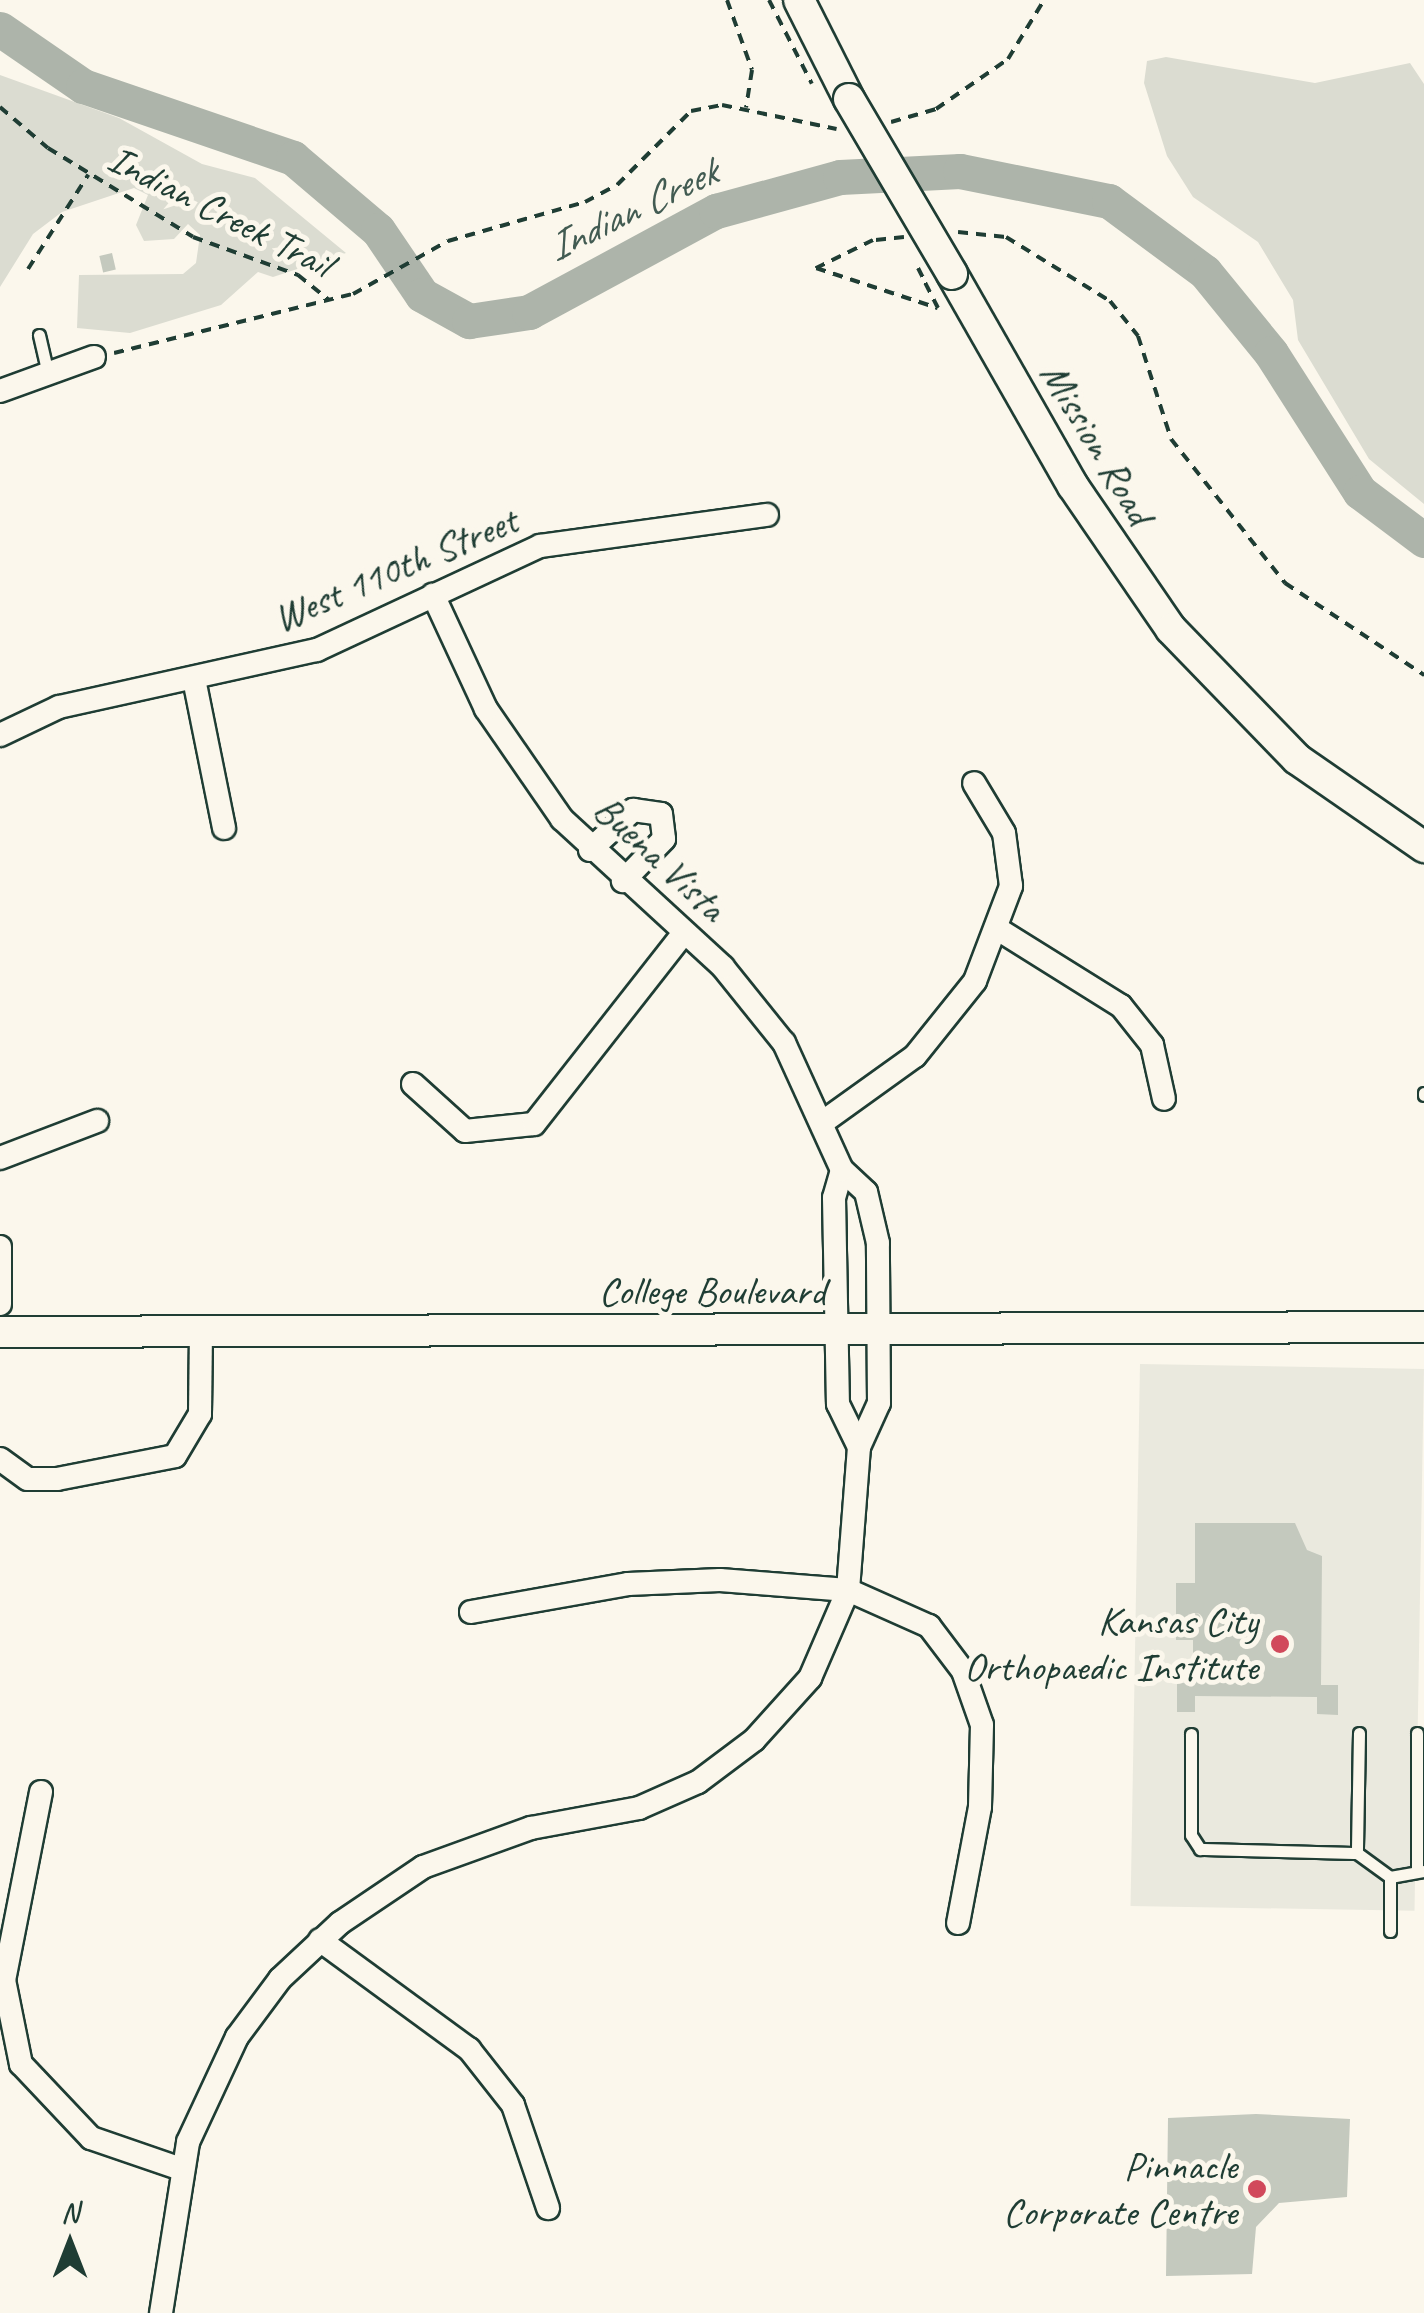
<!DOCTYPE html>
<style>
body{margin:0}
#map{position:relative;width:1424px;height:2313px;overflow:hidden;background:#fbf7ec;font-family:Caveat,sans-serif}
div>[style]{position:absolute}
.built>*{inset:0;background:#eae9de;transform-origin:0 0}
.green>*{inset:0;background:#dbdcd1}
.river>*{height:35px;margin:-17.5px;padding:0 17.5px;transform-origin:17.5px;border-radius:17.5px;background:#adb4aa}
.building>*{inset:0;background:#c4c9be;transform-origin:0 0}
.path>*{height:4px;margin-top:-2px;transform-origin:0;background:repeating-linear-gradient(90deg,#1f3d34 0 10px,transparent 0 18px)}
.roads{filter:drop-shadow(2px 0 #1f3d34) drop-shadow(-2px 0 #1f3d34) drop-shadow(0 2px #1f3d34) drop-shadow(0 -2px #1f3d34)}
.service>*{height:11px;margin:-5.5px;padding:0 5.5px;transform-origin:5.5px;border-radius:5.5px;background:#fbf7ec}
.minor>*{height:22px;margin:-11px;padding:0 11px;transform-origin:11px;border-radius:11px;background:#fbf7ec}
.secondary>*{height:30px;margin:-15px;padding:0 15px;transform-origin:15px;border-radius:15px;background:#fbf7ec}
.path-bridge>*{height:4px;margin-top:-2px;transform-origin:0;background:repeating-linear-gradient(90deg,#1f3d34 0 10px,transparent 0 18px)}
.bridges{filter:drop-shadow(2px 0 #1f3d34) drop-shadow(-2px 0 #1f3d34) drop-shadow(0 2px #1f3d34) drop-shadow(0 -2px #1f3d34)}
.secondary-bridge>*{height:30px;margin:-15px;padding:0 15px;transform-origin:15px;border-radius:15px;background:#fbf7ec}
.dots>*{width:28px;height:28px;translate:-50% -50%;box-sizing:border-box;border:5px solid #fbf7ec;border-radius:50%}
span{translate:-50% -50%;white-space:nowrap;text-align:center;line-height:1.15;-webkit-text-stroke:10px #fbf7ec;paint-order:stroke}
.street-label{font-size:40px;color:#1f3d34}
.poi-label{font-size:40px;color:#1f3d34}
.right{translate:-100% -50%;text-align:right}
.water-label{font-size:42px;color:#425b52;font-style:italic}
.north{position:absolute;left:20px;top:2193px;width:100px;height:100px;-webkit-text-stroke:8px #fbf7ec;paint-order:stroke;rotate:0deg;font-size:28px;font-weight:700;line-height:40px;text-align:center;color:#1f3d34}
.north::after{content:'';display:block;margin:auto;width:35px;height:45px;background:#1f3d34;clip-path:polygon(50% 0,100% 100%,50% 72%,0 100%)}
</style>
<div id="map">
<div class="built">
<i style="left:1140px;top:1364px;width:284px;height:542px;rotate:1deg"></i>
</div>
<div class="green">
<i style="clip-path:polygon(1166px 57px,1315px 83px,1410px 63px,1424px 84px,1424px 504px,1369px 459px,1298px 340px,1293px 300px,1258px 242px,1193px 197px,1167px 156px,1144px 83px,1147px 61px)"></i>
<i style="clip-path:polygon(0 75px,119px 118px,202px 164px,255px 178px,346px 253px,273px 277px,258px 272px,221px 305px,130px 333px,77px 328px,79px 275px,183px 274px,196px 263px,200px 235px,188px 224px,174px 239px,144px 241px,136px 225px,148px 195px,134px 188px,62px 212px,33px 234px,0 287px)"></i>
</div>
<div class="river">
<i style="left:0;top:29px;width:101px;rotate:34.5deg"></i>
<i style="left:83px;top:86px;width:222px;rotate:18.9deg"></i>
<i style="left:293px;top:158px;width:111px;rotate:40.3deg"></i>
<i style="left:378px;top:230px;width:78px;rotate:55.9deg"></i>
<i style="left:422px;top:295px;width:54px;rotate:29deg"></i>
<i style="left:469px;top:321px;width:61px;rotate:-8.5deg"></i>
<i style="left:529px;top:312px;width:213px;rotate:-28.4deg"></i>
<i style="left:716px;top:211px;width:129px;rotate:-15.3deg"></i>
<i style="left:840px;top:177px;width:120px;rotate:-2.9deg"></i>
<i style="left:960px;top:171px;width:152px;rotate:11.4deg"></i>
<i style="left:1109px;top:201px;width:119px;rotate:36.5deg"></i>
<i style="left:1205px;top:272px;width:104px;rotate:50.8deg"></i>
<i style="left:1271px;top:353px;width:165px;rotate:57.4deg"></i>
<i style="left:1360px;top:492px;width:80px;rotate:36.9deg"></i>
</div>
<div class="building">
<i style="left:112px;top:253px;width:17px;height:13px;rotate:77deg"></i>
<i style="clip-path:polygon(1195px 1523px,1295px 1523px,1307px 1550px,1322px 1556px,1321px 1685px,1338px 1685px,1338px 1715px,1317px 1714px,1317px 1697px,1195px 1696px,1195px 1712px,1177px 1712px,1177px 1683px,1193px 1683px,1193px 1640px,1176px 1640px,1176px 1583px,1195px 1583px)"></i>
<i style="clip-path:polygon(1256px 2114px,1350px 2119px,1347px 2197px,1279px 2203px,1256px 2227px,1252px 2274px,1166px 2276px,1168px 2118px)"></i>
</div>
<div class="path">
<i style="left:727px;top:0;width:74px;rotate:70.3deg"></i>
<i style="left:752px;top:70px;width:38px;rotate:99deg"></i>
<i style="left:769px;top:0;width:94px;rotate:62.9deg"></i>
<i style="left:0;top:107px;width:63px;rotate:40.5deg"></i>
<i style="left:48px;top:148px;width:170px;rotate:31.5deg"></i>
<i style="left:193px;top:237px;width:112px;rotate:19.9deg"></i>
<i style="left:298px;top:275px;width:40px;rotate:39deg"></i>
<i style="left:891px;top:122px;width:47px;rotate:-16.1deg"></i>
<i style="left:936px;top:109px;width:88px;rotate:-34.8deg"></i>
<i style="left:1008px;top:59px;width:69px;rotate:-58.6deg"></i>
<i style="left:958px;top:232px;width:48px;rotate:5.9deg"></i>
<i style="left:1006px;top:237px;width:122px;rotate:31.6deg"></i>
<i style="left:1110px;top:301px;width:45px;rotate:51.3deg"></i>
<i style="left:1138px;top:336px;width:108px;rotate:72.2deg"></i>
<i style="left:1171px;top:439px;width:184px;rotate:51.6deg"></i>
<i style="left:1285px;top:583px;width:167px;rotate:33.5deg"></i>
<i style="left:904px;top:237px;width:31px;rotate:174deg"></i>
<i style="left:873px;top:240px;width:64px;rotate:153.8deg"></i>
<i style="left:816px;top:268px;width:128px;rotate:18.2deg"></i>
<i style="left:938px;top:308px;width:29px;rotate:-117deg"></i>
<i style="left:28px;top:269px;width:112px;rotate:-57.4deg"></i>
<i style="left:114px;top:353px;width:246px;rotate:-13.9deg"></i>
<i style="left:353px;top:294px;width:109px;rotate:-29.2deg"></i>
<i style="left:448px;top:241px;width:142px;rotate:-15.9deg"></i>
<i style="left:585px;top:202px;width:36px;rotate:-28deg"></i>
<i style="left:617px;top:185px;width:105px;rotate:-45deg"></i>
<i style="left:691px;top:111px;width:32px;rotate:-11deg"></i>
<i style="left:722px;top:105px;width:117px;rotate:11.8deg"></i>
</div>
<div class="roads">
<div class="service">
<i style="left:39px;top:335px;width:36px;rotate:77deg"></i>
<i style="left:1424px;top:1093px;width:2px;rotate:90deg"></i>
<i style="left:1359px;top:1733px;width:120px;rotate:91deg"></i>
<i style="left:1357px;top:1853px;width:41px;rotate:36deg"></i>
<i style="left:1390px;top:1877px;width:35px;rotate:-10deg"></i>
<i style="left:1417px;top:1733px;width:138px;rotate:90deg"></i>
<i style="left:1191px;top:1734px;width:101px;rotate:90deg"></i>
<i style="left:1191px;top:1835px;width:17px;rotate:57deg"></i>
<i style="left:1200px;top:1849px;width:157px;rotate:1.5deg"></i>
<i style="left:1390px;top:1931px;width:54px;rotate:-90deg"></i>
</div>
<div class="minor">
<i style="left:0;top:391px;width:100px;rotate:-19.9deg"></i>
<i style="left:194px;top:679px;width:152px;rotate:78.6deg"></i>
<i style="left:0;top:735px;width:65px;rotate:-25.4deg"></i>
<i style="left:59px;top:707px;width:264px;rotate:-12.5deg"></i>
<i style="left:317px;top:650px;width:246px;rotate:-25deg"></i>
<i style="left:540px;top:546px;width:229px;rotate:-7.8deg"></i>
<i style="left:590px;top:850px;width:59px;rotate:-42.9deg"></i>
<i style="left:633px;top:810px;width:28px;rotate:8deg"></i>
<i style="left:661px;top:814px;width:25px;rotate:83deg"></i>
<i style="left:664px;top:839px;width:59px;rotate:134.3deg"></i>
<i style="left:996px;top:928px;width:147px;rotate:32deg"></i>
<i style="left:1121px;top:1006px;width:50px;rotate:51.5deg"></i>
<i style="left:1152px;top:1045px;width:55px;rotate:77.5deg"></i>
<i style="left:413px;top:1084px;width:70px;rotate:42.1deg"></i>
<i style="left:465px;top:1131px;width:69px;rotate:-5.8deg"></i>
<i style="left:534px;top:1124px;width:241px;rotate:-51.9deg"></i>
<i style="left:823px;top:1122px;width:113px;rotate:-35.7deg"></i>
<i style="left:915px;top:1056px;width:96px;rotate:-51.3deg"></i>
<i style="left:975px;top:981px;width:102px;rotate:-69.2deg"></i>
<i style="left:1011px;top:886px;width:53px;rotate:-97.5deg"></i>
<i style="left:1004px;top:833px;width:58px;rotate:-121deg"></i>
<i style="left:0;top:1158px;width:104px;rotate:-20.9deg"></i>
<i style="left:842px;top:1170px;width:29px;rotate:106deg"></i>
<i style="left:834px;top:1198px;width:206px;rotate:88.9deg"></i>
<i style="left:838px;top:1404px;width:48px;rotate:64deg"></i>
<i style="left:0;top:1247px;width:57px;rotate:90deg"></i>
<i style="left:0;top:1459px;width:34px;rotate:36deg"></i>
<i style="left:28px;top:1479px;width:29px"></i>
<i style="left:57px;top:1479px;width:120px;rotate:-11deg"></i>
<i style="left:175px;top:1456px;width:49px;rotate:-59.2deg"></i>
<i style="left:200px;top:1414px;width:81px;rotate:-89.3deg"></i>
<i style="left:471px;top:1612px;width:159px;rotate:-10.1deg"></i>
<i style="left:628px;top:1584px;width:92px;rotate:-2.5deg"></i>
<i style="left:720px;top:1580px;width:128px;rotate:4.5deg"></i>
<i style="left:848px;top:1590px;width:89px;rotate:24deg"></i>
<i style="left:929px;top:1626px;width:56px;rotate:52.9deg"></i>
<i style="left:963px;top:1671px;width:57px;rotate:70.6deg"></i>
<i style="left:982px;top:1725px;width:82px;rotate:91.4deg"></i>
<i style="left:980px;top:1807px;width:118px;rotate:100.7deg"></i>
<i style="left:41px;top:1792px;width:192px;rotate:101.1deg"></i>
<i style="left:4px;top:1980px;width:86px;rotate:78.6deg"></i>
<i style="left:21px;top:2064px;width:102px;rotate:46.6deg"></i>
<i style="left:91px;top:2138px;width:95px;rotate:19deg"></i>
<i style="left:320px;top:1940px;width:185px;rotate:36.2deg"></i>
<i style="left:469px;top:2049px;width:71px;rotate:51.8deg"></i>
<i style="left:513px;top:2105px;width:109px;rotate:71.2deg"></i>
<i style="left:161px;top:2313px;width:173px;rotate:-81deg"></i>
<i style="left:188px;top:2142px;width:116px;rotate:-65deg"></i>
<i style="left:237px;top:2037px;width:72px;rotate:-53.4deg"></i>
<i style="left:280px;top:1979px;width:82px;rotate:-43deg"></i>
<i style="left:340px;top:1923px;width:100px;rotate:-34deg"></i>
<i style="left:423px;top:1867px;width:115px;rotate:-19.9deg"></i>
<i style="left:531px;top:1828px;width:110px;rotate:-10.5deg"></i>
<i style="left:639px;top:1808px;width:64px;rotate:-23.8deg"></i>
<i style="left:698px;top:1782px;width:70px;rotate:-36.9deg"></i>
<i style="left:754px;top:1740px;width:84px;rotate:-47.9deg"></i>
<i style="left:810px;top:1678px;width:96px;rotate:-66.6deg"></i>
<i style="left:848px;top:1590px;width:143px;rotate:-85.6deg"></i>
<i style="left:859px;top:1447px;width:48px;rotate:-65.6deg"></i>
<i style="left:879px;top:1403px;width:160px;rotate:-90.4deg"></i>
<i style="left:878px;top:1243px;width:52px;rotate:-103.2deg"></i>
<i style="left:866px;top:1192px;width:33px;rotate:-137deg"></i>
<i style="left:842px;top:1170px;width:140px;rotate:-114.5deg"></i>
<i style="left:784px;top:1043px;width:97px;rotate:-128.8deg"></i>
<i style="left:723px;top:967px;width:219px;rotate:-137.4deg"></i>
<i style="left:562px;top:819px;width:134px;rotate:-124.6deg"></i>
<i style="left:486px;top:709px;width:126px;rotate:-114.9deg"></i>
</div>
<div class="secondary">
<i style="left:799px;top:0;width:111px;rotate:63.2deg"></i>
<i style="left:952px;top:274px;width:244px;rotate:60.3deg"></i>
<i style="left:1073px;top:486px;width:173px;rotate:55.6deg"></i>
<i style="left:1171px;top:629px;width:181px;rotate:45.9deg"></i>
<i style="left:1297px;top:759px;width:155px;rotate:34.7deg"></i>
<i style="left:0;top:1332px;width:1424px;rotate:-0.2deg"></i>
</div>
</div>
<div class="path-bridge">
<i style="left:918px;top:268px;width:16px;rotate:63deg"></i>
</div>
<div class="bridges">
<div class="secondary-bridge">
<i style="left:849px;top:99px;width:203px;rotate:59.5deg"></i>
</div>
</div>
<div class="dots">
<i style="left:1280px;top:1644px;background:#d1495b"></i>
<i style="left:1257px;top:2189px;background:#d1495b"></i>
</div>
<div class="street-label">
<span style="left:220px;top:211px;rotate:27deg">Indian Creek Trail</span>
<span style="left:1097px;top:443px;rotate:59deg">Mission Road</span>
<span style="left:395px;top:569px;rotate:-23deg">West 110th Street</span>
<span style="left:660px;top:858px;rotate:43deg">Buena Vista</span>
<span style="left:712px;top:1291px">College Boulevard</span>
</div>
<div class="poi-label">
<span class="right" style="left:1258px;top:1644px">Kansas City<br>Orthopaedic Institute</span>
<span class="right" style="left:1237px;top:2189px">Pinnacle<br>Corporate Centre</span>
</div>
<div class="water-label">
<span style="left:632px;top:210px;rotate:-26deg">Indian Creek</span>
</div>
<div class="north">N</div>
</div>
